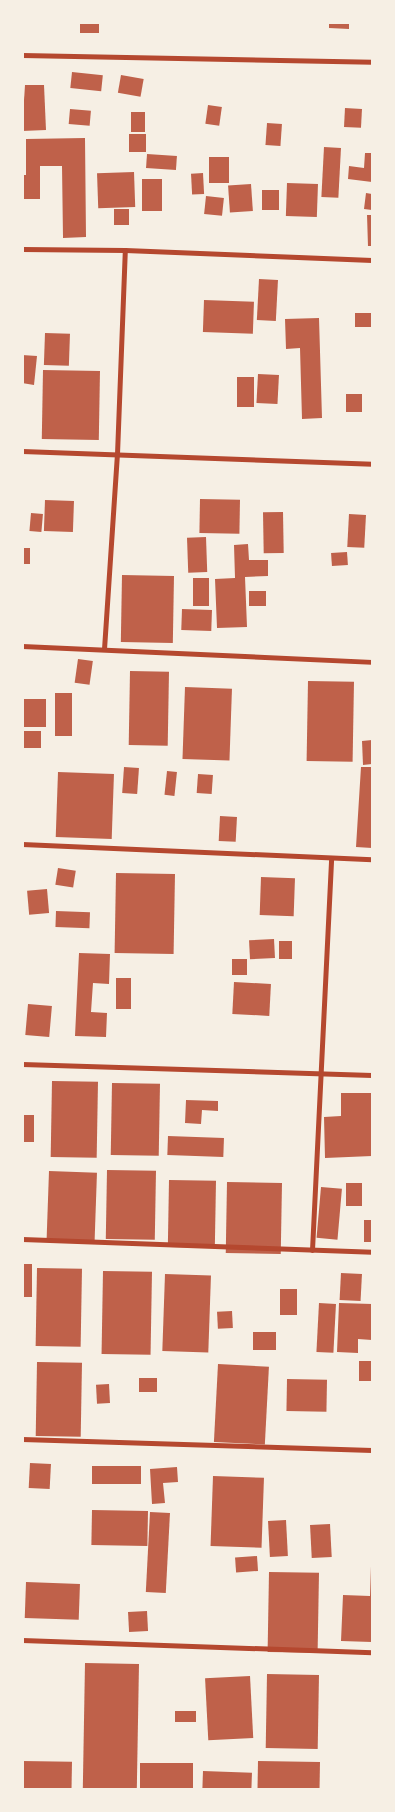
<!DOCTYPE html>
<style>
body{margin:0}
#map{position:relative;width:395px;height:1812px;overflow:hidden;background:#f6efe4;font-family:"Archivo Narrow",sans-serif}
div>[style]{position:absolute}
.building>*{inset:0;background:#bf614a;transform-origin:0 0}
.minor>*{height:5px;margin:-2.5px;padding:0 2.5px;transform-origin:2.5px;border-radius:2.5px;background:#b5482f}
span{translate:-50% -50%;white-space:nowrap;text-align:center;line-height:1.15;-webkit-text-stroke:4.5px #f6efe4;paint-order:stroke}
.frame{position:absolute;inset:0;border:24px solid #f6efe4;pointer-events:none}
</style>
<div id="map">
<div class="building">
<i style="left:80px;top:22px;width:19px;height:11px"></i>
<i style="clip-path:polygon(329px 22px,349px 22px,349px 29px,329px 28px)"></i>
<i style="left:72px;top:72px;width:31px;height:16px;rotate:6deg"></i>
<i style="left:121px;top:75px;width:23px;height:18px;rotate:10deg"></i>
<i style="clip-path:polygon(25px 85px,44px 85px,46px 130px,22px 131px)"></i>
<i style="left:208px;top:105px;width:14px;height:19px;rotate:8deg"></i>
<i style="left:345px;top:108px;width:17px;height:19px;rotate:3deg"></i>
<i style="left:70px;top:109px;width:21px;height:15px;rotate:5deg"></i>
<i style="left:131px;top:112px;width:14px;height:20px"></i>
<i style="left:267px;top:123px;width:15px;height:22px;rotate:4deg"></i>
<i style="left:129px;top:134px;width:17px;height:18px"></i>
<i style="clip-path:polygon(85px 138px,86px 237px,63px 238px,62px 166px,40px 166px,40px 199px,22px 199px,22px 175px,26px 175px,26px 139px)"></i>
<i style="left:324px;top:147px;width:17px;height:50px;rotate:3deg"></i>
<i style="clip-path:polygon(365px 153px,372px 153px,372px 182px,348px 179px,349px 166px,364px 168px)"></i>
<i style="left:147px;top:154px;width:30px;height:14px;rotate:4deg"></i>
<i style="left:209px;top:157px;width:20px;height:26px"></i>
<i style="left:134px;top:172px;width:35px;height:37px;rotate:88deg"></i>
<i style="left:203px;top:173px;width:21px;height:12px;rotate:87deg"></i>
<i style="left:142px;top:179px;width:20px;height:32px"></i>
<i style="left:287px;top:183px;width:31px;height:33px;rotate:2deg"></i>
<i style="left:251px;top:184px;width:27px;height:23px;rotate:86deg"></i>
<i style="left:262px;top:190px;width:17px;height:20px"></i>
<i style="clip-path:polygon(366px 193px,372px 194px,372px 210px,364px 209px)"></i>
<i style="left:206px;top:196px;width:18px;height:18px;rotate:6deg"></i>
<i style="left:129px;top:209px;width:16px;height:15px;rotate:90deg"></i>
<i style="clip-path:polygon(367px 215px,372px 215px,372px 246px,368px 246px)"></i>
<i style="left:259px;top:279px;width:19px;height:41px;rotate:3deg"></i>
<i style="left:204px;top:300px;width:50px;height:32px;rotate:2deg"></i>
<i style="left:355px;top:313px;width:17px;height:14px"></i>
<i style="clip-path:polygon(319px 318px,322px 418px,302px 419px,300px 348px,286px 349px,285px 319px)"></i>
<i style="left:45px;top:333px;width:25px;height:32px;rotate:2deg"></i>
<i style="clip-path:polygon(22px 355px,37px 356px,34px 385px,22px 383px)"></i>
<i style="left:43px;top:370px;width:57px;height:69px;rotate:1deg"></i>
<i style="left:258px;top:374px;width:21px;height:29px;rotate:3deg"></i>
<i style="left:237px;top:377px;width:17px;height:30px"></i>
<i style="left:346px;top:394px;width:16px;height:18px"></i>
<i style="left:200px;top:499px;width:40px;height:34px;rotate:1deg"></i>
<i style="left:45px;top:500px;width:29px;height:31px;rotate:2deg"></i>
<i style="left:283px;top:512px;width:41px;height:20px;rotate:89deg"></i>
<i style="left:31px;top:513px;width:12px;height:18px;rotate:5deg"></i>
<i style="left:349px;top:514px;width:17px;height:33px;rotate:3deg"></i>
<i style="left:206px;top:537px;width:35px;height:19px;rotate:88deg"></i>
<i style="clip-path:polygon(248px 544px,249px 560px,268px 560px,268px 576px,245px 577px,247px 627px,217px 628px,215px 579px,235px 578px,234px 545px)"></i>
<i style="left:22px;top:548px;width:8px;height:16px"></i>
<i style="left:347px;top:552px;width:13px;height:16px;rotate:86deg"></i>
<i style="left:122px;top:575px;width:52px;height:67px;rotate:1deg"></i>
<i style="left:193px;top:578px;width:16px;height:28px"></i>
<i style="left:249px;top:591px;width:17px;height:15px"></i>
<i style="left:182px;top:609px;width:30px;height:21px;rotate:2deg"></i>
<i style="left:78px;top:659px;width:15px;height:24px;rotate:8deg"></i>
<i style="left:130px;top:671px;width:39px;height:74px;rotate:1deg"></i>
<i style="left:308px;top:681px;width:46px;height:80px;rotate:1deg"></i>
<i style="left:185px;top:687px;width:47px;height:72px;rotate:2deg"></i>
<i style="left:55px;top:693px;width:17px;height:43px"></i>
<i style="left:22px;top:699px;width:24px;height:28px"></i>
<i style="left:22px;top:731px;width:19px;height:17px"></i>
<i style="clip-path:polygon(372px 740px,372px 764px,363px 765px,362px 741px)"></i>
<i style="left:124px;top:767px;width:15px;height:26px;rotate:4deg"></i>
<i style="clip-path:polygon(361px 767px,372px 767px,372px 848px,356px 847px)"></i>
<i style="left:167px;top:771px;width:10px;height:24px;rotate:6deg"></i>
<i style="left:58px;top:772px;width:56px;height:65px;rotate:2deg"></i>
<i style="left:198px;top:774px;width:15px;height:19px;rotate:4deg"></i>
<i style="left:220px;top:816px;width:17px;height:25px;rotate:3deg"></i>
<i style="left:58px;top:868px;width:18px;height:17px;rotate:9deg"></i>
<i style="left:116px;top:873px;width:59px;height:80px;rotate:1deg"></i>
<i style="left:261px;top:877px;width:34px;height:38px;rotate:2deg"></i>
<i style="left:47px;top:889px;width:24px;height:20px;rotate:85deg"></i>
<i style="left:56px;top:911px;width:34px;height:16px;rotate:2deg"></i>
<i style="left:274px;top:939px;width:19px;height:25px;rotate:87deg"></i>
<i style="left:279px;top:941px;width:13px;height:18px"></i>
<i style="clip-path:polygon(79px 953px,110px 954px,109px 984px,93px 983px,91px 1012px,107px 1013px,106px 1037px,75px 1036px)"></i>
<i style="left:232px;top:959px;width:15px;height:16px"></i>
<i style="left:116px;top:978px;width:15px;height:31px"></i>
<i style="left:234px;top:982px;width:37px;height:32px;rotate:3deg"></i>
<i style="left:28px;top:1004px;width:24px;height:31px;rotate:5deg"></i>
<i style="left:52px;top:1081px;width:46px;height:76px;rotate:1deg"></i>
<i style="left:112px;top:1083px;width:48px;height:72px;rotate:1deg"></i>
<i style="clip-path:polygon(341px 1093px,372px 1093px,372px 1156px,325px 1158px,324px 1117px,341px 1116px)"></i>
<i style="clip-path:polygon(186px 1100px,218px 1101px,218px 1111px,202px 1110px,201px 1124px,185px 1123px)"></i>
<i style="left:22px;top:1115px;width:12px;height:27px"></i>
<i style="left:168px;top:1136px;width:56px;height:19px;rotate:2deg"></i>
<i style="left:107px;top:1170px;width:49px;height:69px;rotate:1deg"></i>
<i style="left:49px;top:1171px;width:48px;height:69px;rotate:2deg"></i>
<i style="left:169px;top:1180px;width:47px;height:67px;rotate:1deg"></i>
<i style="left:227px;top:1182px;width:55px;height:71px;rotate:1deg"></i>
<i style="left:346px;top:1183px;width:16px;height:23px"></i>
<i style="left:321px;top:1187px;width:21px;height:51px;rotate:5deg"></i>
<i style="left:364px;top:1220px;width:8px;height:22px"></i>
<i style="left:22px;top:1264px;width:10px;height:33px"></i>
<i style="left:37px;top:1268px;width:45px;height:78px;rotate:1deg"></i>
<i style="left:103px;top:1271px;width:49px;height:83px;rotate:1deg"></i>
<i style="left:341px;top:1273px;width:21px;height:27px;rotate:3deg"></i>
<i style="left:165px;top:1274px;width:46px;height:77px;rotate:2deg"></i>
<i style="left:280px;top:1289px;width:17px;height:26px"></i>
<i style="left:319px;top:1303px;width:17px;height:49px;rotate:3deg"></i>
<i style="clip-path:polygon(339px 1303px,372px 1304px,372px 1340px,358px 1339px,358px 1353px,337px 1352px)"></i>
<i style="left:232px;top:1311px;width:17px;height:15px;rotate:87deg"></i>
<i style="left:253px;top:1332px;width:23px;height:18px"></i>
<i style="left:359px;top:1361px;width:13px;height:20px"></i>
<i style="left:37px;top:1362px;width:45px;height:74px;rotate:1deg"></i>
<i style="left:218px;top:1364px;width:51px;height:78px;rotate:3deg"></i>
<i style="left:139px;top:1378px;width:18px;height:14px"></i>
<i style="left:287px;top:1379px;width:40px;height:32px;rotate:1deg"></i>
<i style="left:109px;top:1384px;width:19px;height:13px;rotate:87deg"></i>
<i style="left:30px;top:1463px;width:21px;height:25px;rotate:3deg"></i>
<i style="left:141px;top:1466px;width:18px;height:49px;rotate:90deg"></i>
<i style="clip-path:polygon(177px 1467px,178px 1482px,163px 1483px,165px 1503px,152px 1504px,150px 1469px)"></i>
<i style="left:213px;top:1476px;width:51px;height:70px;rotate:2deg"></i>
<i style="left:92px;top:1510px;width:56px;height:35px;rotate:1deg"></i>
<i style="left:150px;top:1512px;width:20px;height:80px;rotate:3deg"></i>
<i style="left:286px;top:1520px;width:36px;height:18px;rotate:87deg"></i>
<i style="left:330px;top:1524px;width:33px;height:20px;rotate:87deg"></i>
<i style="left:257px;top:1556px;width:15px;height:22px;rotate:86deg"></i>
<i style="clip-path:polygon(371px 1566px,372px 1642px,341px 1641px,343px 1595px,370px 1596px)"></i>
<i style="left:269px;top:1572px;width:50px;height:80px;rotate:1deg"></i>
<i style="left:26px;top:1582px;width:54px;height:36px;rotate:2deg"></i>
<i style="left:147px;top:1611px;width:20px;height:19px;rotate:87deg"></i>
<i style="left:85px;top:1663px;width:54px;height:127px;rotate:1deg"></i>
<i style="left:267px;top:1674px;width:52px;height:74px;rotate:1deg"></i>
<i style="left:250px;top:1676px;width:62px;height:45px;rotate:87deg"></i>
<i style="left:175px;top:1711px;width:21px;height:11px"></i>
<i style="left:22px;top:1761px;width:50px;height:29px;rotate:1deg"></i>
<i style="left:258px;top:1761px;width:62px;height:29px;rotate:1deg"></i>
<i style="left:140px;top:1763px;width:53px;height:27px"></i>
<i style="left:203px;top:1771px;width:49px;height:19px;rotate:2deg"></i>
</div>
<div class="minor">
<i style="left:22px;top:55px;width:350px;rotate:1.1deg"></i>
<i style="left:22px;top:249px;width:103px;rotate:0.6deg"></i>
<i style="left:125px;top:250px;width:247px;rotate:2.3deg"></i>
<i style="left:22px;top:451px;width:350px;rotate:2.1deg"></i>
<i style="left:22px;top:646px;width:350px;rotate:2.6deg"></i>
<i style="left:104px;top:649px;width:195px;rotate:-86.2deg"></i>
<i style="left:117px;top:454px;width:204px;rotate:-87.8deg"></i>
<i style="left:22px;top:844px;width:350px;rotate:2.5deg"></i>
<i style="left:22px;top:1064px;width:350px;rotate:1.8deg"></i>
<i style="left:22px;top:1239px;width:350px;rotate:2.1deg"></i>
<i style="left:312px;top:1250px;width:392px;rotate:-87.2deg"></i>
<i style="left:22px;top:1439px;width:350px;rotate:1.8deg"></i>
<i style="left:22px;top:1640px;width:350px;rotate:2deg"></i>
</div>
<div class="frame"></div>
</div>
